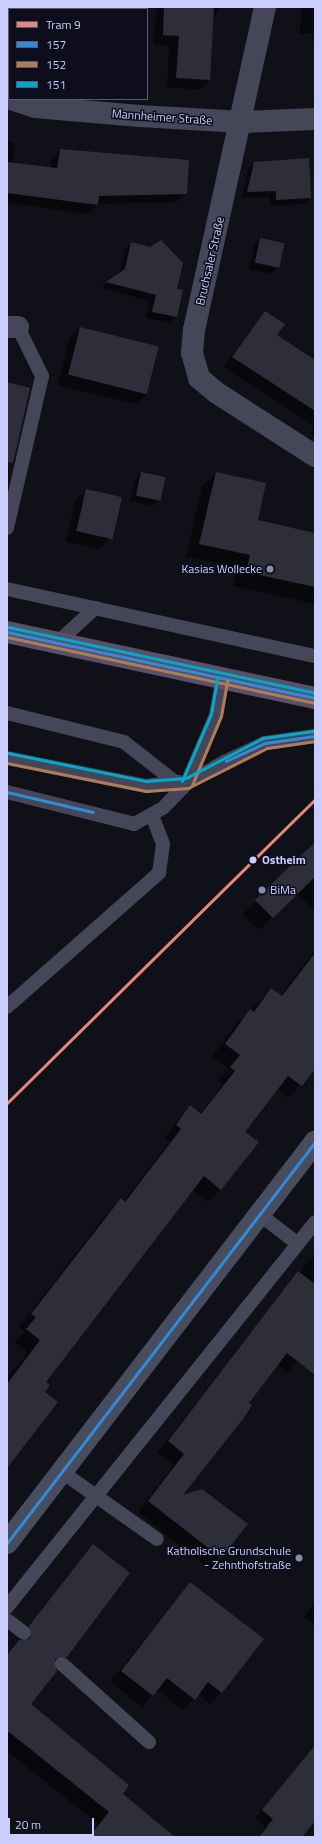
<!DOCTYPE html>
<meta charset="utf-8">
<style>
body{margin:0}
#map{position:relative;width:322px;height:1844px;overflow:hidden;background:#101018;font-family:"Titillium Web",sans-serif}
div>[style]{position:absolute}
.shadow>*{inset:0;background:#0007}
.building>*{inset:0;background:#2e2e3b;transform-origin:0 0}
.service>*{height:14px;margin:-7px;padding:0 7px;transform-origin:7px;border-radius:7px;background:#454759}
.minor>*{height:22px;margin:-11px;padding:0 11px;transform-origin:11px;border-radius:11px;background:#454759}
.secondary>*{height:22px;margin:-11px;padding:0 11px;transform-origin:11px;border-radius:11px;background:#474c5f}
.primary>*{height:22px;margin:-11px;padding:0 11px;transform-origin:11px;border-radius:11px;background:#57516b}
.bus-1>*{height:3px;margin:-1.5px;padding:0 1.5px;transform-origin:1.5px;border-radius:1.5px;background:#338bd7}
.bus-2>*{height:3px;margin:-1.5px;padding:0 1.5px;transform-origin:1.5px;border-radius:1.5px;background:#b07c57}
.bus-3>*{height:3px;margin:-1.5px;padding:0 1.5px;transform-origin:1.5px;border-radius:1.5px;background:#00a9ce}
.tram-1>*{height:3px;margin:-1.5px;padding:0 1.5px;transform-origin:1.5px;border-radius:1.5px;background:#e6877e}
.dots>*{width:11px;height:11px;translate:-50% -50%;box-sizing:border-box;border:2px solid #0d0d1c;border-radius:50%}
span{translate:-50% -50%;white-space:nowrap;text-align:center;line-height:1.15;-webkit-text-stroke:3px #0d0d1c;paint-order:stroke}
.street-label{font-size:12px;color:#cbcefc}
.poi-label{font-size:12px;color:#cbcefc}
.right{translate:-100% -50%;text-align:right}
.left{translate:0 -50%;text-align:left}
.stop-label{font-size:12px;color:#cbcefc;font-weight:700}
.frame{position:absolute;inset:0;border:8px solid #cbcefc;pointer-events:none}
.legend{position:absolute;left:8px;top:8px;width:140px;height:92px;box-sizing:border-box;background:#0d0d1c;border:1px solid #595a76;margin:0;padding:5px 7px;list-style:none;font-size:12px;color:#cbcefc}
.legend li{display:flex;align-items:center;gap:8px;height:20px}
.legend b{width:20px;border:1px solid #595a76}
.scale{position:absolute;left:8px;top:1818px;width:86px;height:18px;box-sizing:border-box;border:2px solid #cbcefc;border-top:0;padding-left:5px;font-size:12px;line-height:14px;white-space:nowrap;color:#cbcefc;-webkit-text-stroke:3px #0d0d1c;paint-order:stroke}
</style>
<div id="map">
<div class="shadow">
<i style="clip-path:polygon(7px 7px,49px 9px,9px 9px,9px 61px)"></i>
<i style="clip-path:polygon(157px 7px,220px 7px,213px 19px,209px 80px,200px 90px,167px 87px,169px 46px,153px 44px)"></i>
<i style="clip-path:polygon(302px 7px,315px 7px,315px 33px,299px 34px)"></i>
<i style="clip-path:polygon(7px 141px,15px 143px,12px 163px,50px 169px,52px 158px,61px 150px,186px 193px,177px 202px,98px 204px,88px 214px,7px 203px)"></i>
<i style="clip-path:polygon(254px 163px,310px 198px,304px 204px,270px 206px,270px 197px,242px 198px,248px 169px)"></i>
<i style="clip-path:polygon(261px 239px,283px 244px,278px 268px,272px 274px,249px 269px,254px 245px)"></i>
<i style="clip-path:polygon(131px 243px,175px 289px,182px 291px,176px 317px,170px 323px,146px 318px,150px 301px,101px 288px,119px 274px,125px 249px)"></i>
<i style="clip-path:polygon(265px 312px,276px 336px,315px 361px,315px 437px,310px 433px,314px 426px,223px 367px)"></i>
<i style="clip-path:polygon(80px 328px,148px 393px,137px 404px,58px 386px,69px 339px)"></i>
<i style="clip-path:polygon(141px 473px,159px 500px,153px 506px,130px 501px,135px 479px)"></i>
<i style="clip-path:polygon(216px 473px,257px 520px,315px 533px,315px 604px,233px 586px,237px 568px,186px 557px,202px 486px)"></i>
<i style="clip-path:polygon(86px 490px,110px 538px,99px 549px,66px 542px,75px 501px)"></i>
<i style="clip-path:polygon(315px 841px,315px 911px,297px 893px,259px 930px,243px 914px)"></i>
<i style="clip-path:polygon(315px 950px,315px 1067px,288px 1098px,277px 1089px,244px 1132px,221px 1189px,208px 1202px,192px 1190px,44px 1382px,7px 1467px,7px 1378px,28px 1353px,14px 1342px,24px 1331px,19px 1327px,108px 1212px,121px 1200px,123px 1202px,169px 1142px,164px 1138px,178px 1120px,190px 1107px,200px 1114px,223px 1084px,218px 1080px,228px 1068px,212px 1057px,237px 1023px,272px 989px,280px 996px)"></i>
<i style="clip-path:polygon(315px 1253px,315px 1339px,287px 1373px,277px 1365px,180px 1497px,220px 1557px,209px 1569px,138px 1512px,174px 1465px,157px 1453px)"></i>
<i style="clip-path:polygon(93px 1546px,66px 1657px,30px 1704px,122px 1794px,172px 1837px,88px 1837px,98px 1824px,7px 1751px,7px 1653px)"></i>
<i style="clip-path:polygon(190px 1583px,221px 1693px,210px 1704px,198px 1694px,183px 1710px,157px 1690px,142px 1707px,110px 1682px)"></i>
<i style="clip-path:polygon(315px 1603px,315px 1625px,304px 1616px)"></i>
<i style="clip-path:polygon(315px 1745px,315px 1819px,301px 1837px,258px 1837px,265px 1827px,255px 1819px)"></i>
</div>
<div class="building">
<i style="clip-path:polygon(164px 7px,214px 7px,210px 80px,176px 78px,179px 36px,163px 35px)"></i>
<i style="clip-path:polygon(60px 149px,189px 160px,187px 194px,99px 196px,98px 205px,7px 193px,7px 162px,57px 168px)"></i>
<i style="clip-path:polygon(309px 158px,311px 198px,276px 200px,276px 191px,247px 192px,254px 162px)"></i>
<i style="left:260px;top:238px;width:25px;height:25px;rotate:12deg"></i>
<i style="clip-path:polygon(161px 240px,183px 263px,177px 289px,183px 290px,177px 317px,152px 312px,156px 295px,106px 282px,125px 269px,131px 242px,150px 247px)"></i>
<i style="clip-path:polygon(265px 311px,285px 324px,277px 335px,315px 360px,315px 411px,232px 357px)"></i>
<i style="left:80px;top:327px;width:81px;height:49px;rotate:14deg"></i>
<i style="clip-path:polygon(7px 382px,30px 388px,13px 463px,7px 462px)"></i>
<i style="left:141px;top:472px;width:25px;height:24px;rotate:12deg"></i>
<i style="clip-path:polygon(216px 472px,266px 483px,258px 520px,315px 533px,315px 587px,246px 572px,250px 555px,199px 544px)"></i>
<i style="left:86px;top:489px;width:37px;height:43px;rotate:13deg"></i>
<i style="clip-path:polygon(315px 842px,315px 877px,273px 918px,255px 900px)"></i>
<i style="clip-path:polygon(315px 953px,315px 1069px,302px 1086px,288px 1076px,245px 1132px,259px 1142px,221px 1190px,204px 1176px,46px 1382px,50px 1385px,45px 1392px,58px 1402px,7px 1468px,7px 1384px,40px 1340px,26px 1329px,36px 1317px,31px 1314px,121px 1198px,125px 1202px,181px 1129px,176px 1125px,190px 1105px,201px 1114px,235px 1071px,230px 1067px,240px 1055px,225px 1044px,250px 1009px,254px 1012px,271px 988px,282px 996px)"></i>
<i style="clip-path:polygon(298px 1271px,315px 1284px,315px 1375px,287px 1353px,249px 1403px,252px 1405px,246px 1415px,183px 1495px,202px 1489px,248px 1524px,221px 1558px,148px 1501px,184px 1454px,168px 1441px)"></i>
<i style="clip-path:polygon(93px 1544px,130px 1573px,67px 1657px,55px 1659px,57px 1671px,31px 1704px,129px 1785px,123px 1794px,175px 1837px,89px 1837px,109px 1812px,9px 1732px,7px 1735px,7px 1655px,19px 1640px,30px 1638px,29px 1626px)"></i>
<i style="clip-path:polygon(190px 1582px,264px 1639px,222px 1693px,208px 1682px,195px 1700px,167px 1678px,153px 1696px,121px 1671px)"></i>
<i style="clip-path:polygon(315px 1745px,315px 1821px,302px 1837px,259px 1837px,273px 1819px,262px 1810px)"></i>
</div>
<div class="service">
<i style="left:7px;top:528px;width:156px;rotate:-77deg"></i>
<i style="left:42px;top:376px;width:55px;rotate:-116.1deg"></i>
<i style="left:7px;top:589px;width:315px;rotate:12.3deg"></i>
<i style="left:57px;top:643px;width:52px;rotate:-42.6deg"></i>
<i style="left:7px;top:713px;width:121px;rotate:13.9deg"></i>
<i style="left:124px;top:742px;width:63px;rotate:38deg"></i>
<i style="left:7px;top:758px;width:142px;rotate:11.4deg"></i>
<i style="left:146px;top:786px;width:33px;rotate:-7deg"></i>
<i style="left:187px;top:783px;width:74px;rotate:-66.9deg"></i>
<i style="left:216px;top:715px;width:36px;rotate:-80deg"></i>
<i style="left:7px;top:792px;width:131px;rotate:14.1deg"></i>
<i style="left:134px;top:824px;width:33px;rotate:-29deg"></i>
<i style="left:163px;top:808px;width:35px;rotate:-46deg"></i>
<i style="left:187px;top:783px;width:45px;rotate:-29.4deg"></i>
<i style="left:226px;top:761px;width:43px;rotate:-24.8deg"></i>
<i style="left:265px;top:743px;width:50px;rotate:-8deg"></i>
<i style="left:7px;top:1007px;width:203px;rotate:-41.4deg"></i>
<i style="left:159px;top:873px;width:29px;rotate:-82deg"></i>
<i style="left:163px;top:844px;width:31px;rotate:-111deg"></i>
<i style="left:259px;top:1214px;width:49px;rotate:37.6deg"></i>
<i style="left:62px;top:1472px;width:116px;rotate:35.2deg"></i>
<i style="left:7px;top:1607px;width:493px;rotate:-51.3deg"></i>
<i style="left:7px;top:1620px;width:21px;rotate:37deg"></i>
<i style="left:62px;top:1664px;width:117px;rotate:41.9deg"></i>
</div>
<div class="minor">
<i style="left:265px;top:7px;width:331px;rotate:102.4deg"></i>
<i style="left:194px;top:330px;width:23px;rotate:95deg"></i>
<i style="left:192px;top:353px;width:26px;rotate:74deg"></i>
<i style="left:199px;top:378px;width:23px;rotate:40deg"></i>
<i style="left:217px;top:393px;width:117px;rotate:32.7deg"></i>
<i style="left:11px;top:99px;width:25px;rotate:18deg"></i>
<i style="left:35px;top:107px;width:105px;rotate:4.9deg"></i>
<i style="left:140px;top:116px;width:102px;rotate:3.4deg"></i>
<i style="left:242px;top:122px;width:73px;rotate:-2.4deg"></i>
<i style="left:7px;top:327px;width:11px"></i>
</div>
<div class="secondary">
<i style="left:7px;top:1543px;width:506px;rotate:-52.47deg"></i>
</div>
<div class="primary">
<i style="left:7px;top:632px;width:315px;rotate:12.1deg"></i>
</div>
<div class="bus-1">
<i style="left:7px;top:632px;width:315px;rotate:12.1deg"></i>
<i style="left:226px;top:761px;width:43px;rotate:-24.8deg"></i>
<i style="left:265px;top:743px;width:50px;rotate:-8deg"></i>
<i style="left:7px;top:792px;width:88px;rotate:13.1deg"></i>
<i style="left:7px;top:1543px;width:506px;rotate:-52.47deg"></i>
</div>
<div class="bus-2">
<i style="left:7px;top:637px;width:314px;rotate:12.1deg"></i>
<i style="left:7px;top:763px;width:142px;rotate:11.4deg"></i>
<i style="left:146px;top:791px;width:42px;rotate:-4.1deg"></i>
<i style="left:188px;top:788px;width:89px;rotate:-26.9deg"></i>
<i style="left:267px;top:748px;width:49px;rotate:-8.3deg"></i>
<i style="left:192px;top:785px;width:75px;rotate:-67.2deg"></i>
<i style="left:221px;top:716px;width:36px;rotate:-80deg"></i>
</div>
<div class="bus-3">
<i style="left:8px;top:627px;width:314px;rotate:12.1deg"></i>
<i style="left:8px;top:753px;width:141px;rotate:11.5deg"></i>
<i style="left:146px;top:781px;width:40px;rotate:-4.3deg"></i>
<i style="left:186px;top:778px;width:87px;rotate:-27.5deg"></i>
<i style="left:263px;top:738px;width:51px;rotate:-7.8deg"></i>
<i style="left:182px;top:781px;width:73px;rotate:-66.6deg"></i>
<i style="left:211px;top:714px;width:36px;rotate:-80deg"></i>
</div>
<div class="tram-1">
<i style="left:7px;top:1103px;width:433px;rotate:-44.6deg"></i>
</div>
<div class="dots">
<i style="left:270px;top:569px;background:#8a8cac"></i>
<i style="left:253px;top:860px;background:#cbcefc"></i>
<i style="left:262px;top:890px;background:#8a8cac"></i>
<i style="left:299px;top:1558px;background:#8a8cac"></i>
</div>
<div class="street-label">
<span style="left:162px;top:117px;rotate:4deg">Mannheimer Straße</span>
<span style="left:210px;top:261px;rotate:-77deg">Bruchsaler Straße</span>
</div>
<div class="poi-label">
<span class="right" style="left:262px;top:569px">Kasias Wollecke</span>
<span class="left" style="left:270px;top:890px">BiMa</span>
<span class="right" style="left:291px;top:1558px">Katholische Grundschule<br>- Zehnthofstraße</span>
</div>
<div class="stop-label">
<span class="left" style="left:262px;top:860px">Ostheim</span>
</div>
<div class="frame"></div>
<ul class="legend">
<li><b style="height:5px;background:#e6877e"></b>Tram 9</li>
<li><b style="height:5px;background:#338bd7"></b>157</li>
<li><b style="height:5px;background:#b07c57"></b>152</li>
<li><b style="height:5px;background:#00a9ce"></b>151</li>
</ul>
<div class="scale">20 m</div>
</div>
